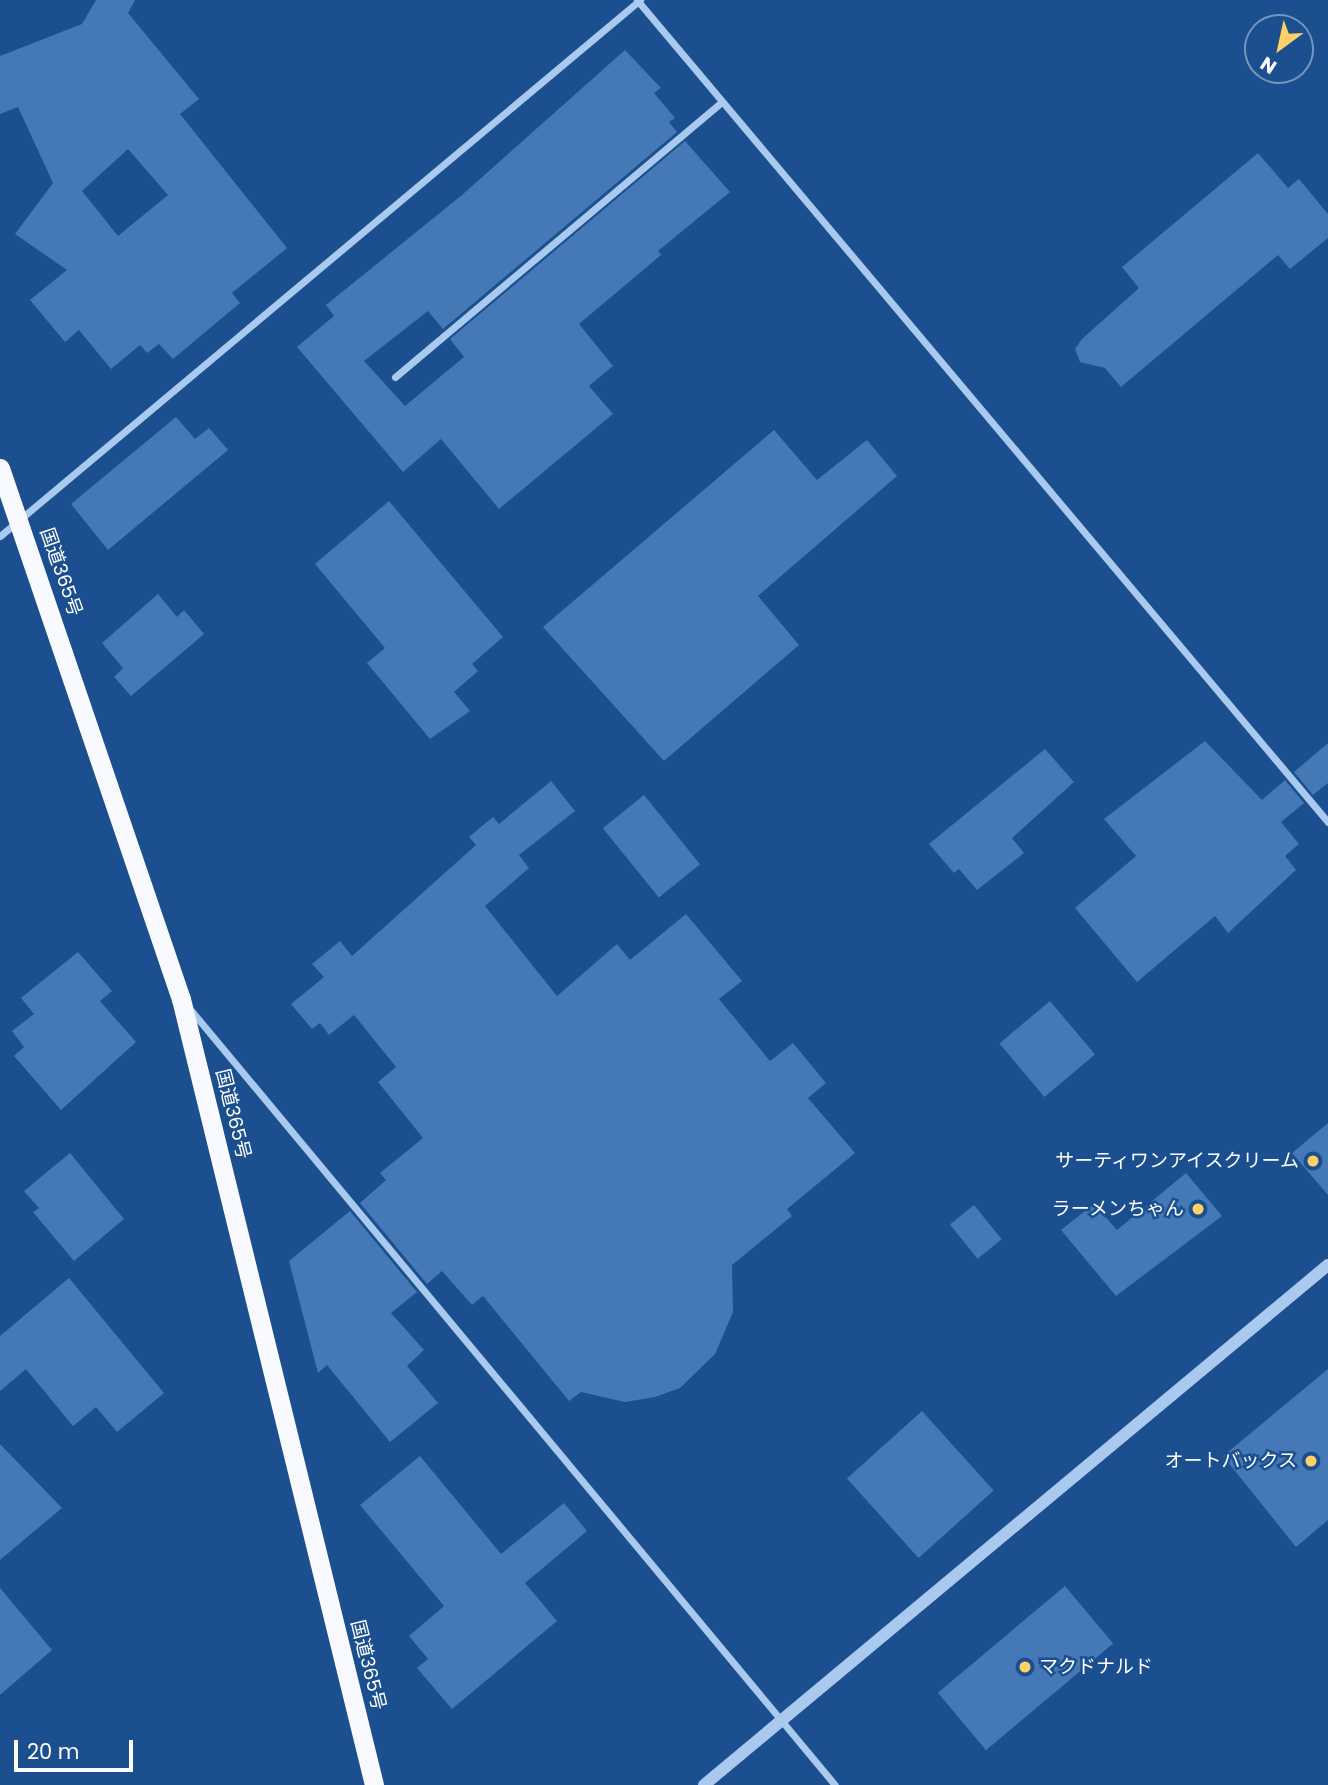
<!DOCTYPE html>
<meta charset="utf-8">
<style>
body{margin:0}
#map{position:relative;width:1328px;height:1785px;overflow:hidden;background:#1b4f8f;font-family:Poppins,"Noto Sans JP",sans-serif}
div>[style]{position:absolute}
.building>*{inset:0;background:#4478b7;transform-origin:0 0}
.minor>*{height:7px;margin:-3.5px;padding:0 3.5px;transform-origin:3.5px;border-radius:3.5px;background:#a9c9ee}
.tertiary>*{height:12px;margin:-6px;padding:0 6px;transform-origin:6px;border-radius:6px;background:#a9c9ee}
.trunk>*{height:19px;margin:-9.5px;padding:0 9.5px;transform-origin:9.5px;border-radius:9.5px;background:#f8faff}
.dots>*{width:19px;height:19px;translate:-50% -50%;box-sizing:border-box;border:4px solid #1b4f8f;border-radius:50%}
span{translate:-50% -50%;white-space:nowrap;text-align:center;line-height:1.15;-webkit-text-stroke:5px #1b4f8f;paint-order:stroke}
.street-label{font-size:19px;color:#fff}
.poi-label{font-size:19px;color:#fff}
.right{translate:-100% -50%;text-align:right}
.left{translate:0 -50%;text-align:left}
.north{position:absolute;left:1244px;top:14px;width:70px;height:70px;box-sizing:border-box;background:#1b4f8f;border:2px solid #7695bc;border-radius:50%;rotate:213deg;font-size:19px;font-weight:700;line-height:28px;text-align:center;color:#fff}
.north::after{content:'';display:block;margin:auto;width:24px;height:32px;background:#ffd166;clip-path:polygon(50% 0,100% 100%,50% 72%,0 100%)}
.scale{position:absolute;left:14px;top:1740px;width:119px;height:32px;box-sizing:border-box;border:4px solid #fff;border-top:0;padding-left:9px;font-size:21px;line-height:24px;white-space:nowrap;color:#fff;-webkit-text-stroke:5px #1b4f8f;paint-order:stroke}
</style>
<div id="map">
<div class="building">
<i style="clip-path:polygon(evenodd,96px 0,135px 0,128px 13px,199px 99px,180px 114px,287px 248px,232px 293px,240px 303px,173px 359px,159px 344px,147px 353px,140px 345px,111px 369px,79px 330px,65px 342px,30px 300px,67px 270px,15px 234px,53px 183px,18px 107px,0 114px,0 56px,82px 24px,96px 0,128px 149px,168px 195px,118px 236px,82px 191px,128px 149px)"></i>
<i style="clip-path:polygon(625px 50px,661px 88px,654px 93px,675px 118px,669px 122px,677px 132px,443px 329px,428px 311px,364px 361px,405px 406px,464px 357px,450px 339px,685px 141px,730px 192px,658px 251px,661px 255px,579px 324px,613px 366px,589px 386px,613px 414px,499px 509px,441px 439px,403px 472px,297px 347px,334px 316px,326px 305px,462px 195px)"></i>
<i style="clip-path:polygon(1258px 153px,1288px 188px,1299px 179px,1328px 214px,1328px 238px,1290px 269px,1278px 255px,1121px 387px,1105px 368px,1080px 362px,1075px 349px,1082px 339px,1139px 288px,1122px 267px)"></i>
<i style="clip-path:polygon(176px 417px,195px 439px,209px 428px,228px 450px,108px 550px,71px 504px)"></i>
<i style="clip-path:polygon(774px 430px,817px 480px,867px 440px,897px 476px,758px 596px,799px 645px,664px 761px,543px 627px)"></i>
<i style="clip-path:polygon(389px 501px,503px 637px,472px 664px,478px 671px,454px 692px,470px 711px,430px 739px,367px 663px,385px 648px,315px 564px)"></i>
<i style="clip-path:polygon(158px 594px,177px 617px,184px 610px,204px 634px,131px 696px,114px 677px,123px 668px,102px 643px)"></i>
<i style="clip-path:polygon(1205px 741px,1262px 800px,1285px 780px,1304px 803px,1281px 822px,1299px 844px,1285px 856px,1296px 870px,1228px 933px,1215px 916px,1137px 982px,1075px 908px,1136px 856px,1104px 819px)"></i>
<i style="clip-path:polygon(1328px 743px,1328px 783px,1313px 795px,1294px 772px)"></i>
<i style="clip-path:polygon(1045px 749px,1074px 782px,1012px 838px,1024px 853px,977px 890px,959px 869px,954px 873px,929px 844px)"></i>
<i style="clip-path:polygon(551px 781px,575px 811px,519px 855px,529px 868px,485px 906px,557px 996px,617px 944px,630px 960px,686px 914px,742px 981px,719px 999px,770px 1061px,793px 1043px,826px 1083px,808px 1098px,855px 1153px,787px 1209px,792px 1216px,732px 1265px,733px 1312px,715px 1354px,680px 1388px,655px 1397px,625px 1402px,581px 1392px,569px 1401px,483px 1296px,472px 1305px,442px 1271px,427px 1284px,360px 1203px,386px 1180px,380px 1173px,423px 1138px,378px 1082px,396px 1067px,354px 1015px,329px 1035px,320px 1023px,312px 1029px,291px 1004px,324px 977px,312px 964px,340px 941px,352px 956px,476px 845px,469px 837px,493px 817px,499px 824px)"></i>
<i style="left:644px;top:795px;width:89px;height:53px;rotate:51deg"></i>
<i style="clip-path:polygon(78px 952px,112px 991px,100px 1001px,136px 1042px,61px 1110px,14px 1056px,24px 1047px,12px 1031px,34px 1014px,21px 998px)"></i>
<i style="left:1050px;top:1001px;width:70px;height:66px;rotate:50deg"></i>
<i style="clip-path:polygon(1328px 1123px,1328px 1195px,1292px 1153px)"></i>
<i style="clip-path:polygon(70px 1153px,124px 1219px,74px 1261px,33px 1212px,39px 1208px,24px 1191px)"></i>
<i style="clip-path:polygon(1186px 1173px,1222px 1216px,1116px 1296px,1061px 1230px,1094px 1204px,1117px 1230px)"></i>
<i style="left:974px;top:1205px;width:44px;height:31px;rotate:51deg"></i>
<i style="clip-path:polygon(350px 1211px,417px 1292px,391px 1313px,424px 1350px,407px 1366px,438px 1403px,390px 1442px,327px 1365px,318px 1373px,289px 1261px)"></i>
<i style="clip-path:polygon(69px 1278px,164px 1393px,117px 1432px,96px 1407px,73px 1426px,26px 1369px,0 1391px,0 1336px)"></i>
<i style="clip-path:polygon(1328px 1369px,1328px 1520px,1296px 1547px,1223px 1456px)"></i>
<i style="left:922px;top:1411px;width:107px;height:101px;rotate:48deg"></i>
<i style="clip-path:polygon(0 1444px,62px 1508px,0 1560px)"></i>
<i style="clip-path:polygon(420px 1456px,501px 1554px,564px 1503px,587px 1531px,525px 1583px,557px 1621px,452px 1709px,417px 1668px,428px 1659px,409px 1636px,444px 1606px,360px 1505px)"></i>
<i style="left:1065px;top:1586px;width:75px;height:166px;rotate:50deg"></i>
<i style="clip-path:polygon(0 1588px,52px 1650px,0 1695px)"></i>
</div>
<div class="minor">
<i style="left:637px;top:0;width:1074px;rotate:49.95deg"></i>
<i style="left:395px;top:377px;width:427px;rotate:-40.1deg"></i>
<i style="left:0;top:536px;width:835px;rotate:-39.95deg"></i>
<i style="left:189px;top:1008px;width:1010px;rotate:50.26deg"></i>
</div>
<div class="tertiary">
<i style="left:704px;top:1785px;width:812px;rotate:-39.81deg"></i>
</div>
<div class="trunk">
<i style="left:0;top:468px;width:561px;rotate:71.18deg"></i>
<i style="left:181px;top:999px;width:809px;rotate:76.2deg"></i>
</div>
<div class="dots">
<i style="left:1313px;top:1161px;background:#ffd166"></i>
<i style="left:1198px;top:1209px;background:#ffd166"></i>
<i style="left:1311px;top:1461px;background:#ffd166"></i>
<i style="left:1025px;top:1667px;background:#ffd166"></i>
</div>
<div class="street-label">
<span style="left:61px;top:572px;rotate:71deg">国道365号</span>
<span style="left:233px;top:1114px;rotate:76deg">国道365号</span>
<span style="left:368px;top:1665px;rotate:76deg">国道365号</span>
</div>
<div class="poi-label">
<span class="right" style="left:1299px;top:1161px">サーティワンアイスクリーム</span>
<span class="right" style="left:1184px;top:1209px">ラーメンちゃん</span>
<span class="right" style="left:1297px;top:1461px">オートバックス</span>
<span class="left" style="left:1039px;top:1667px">マクドナルド</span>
</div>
<div class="north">N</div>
<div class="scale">20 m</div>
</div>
